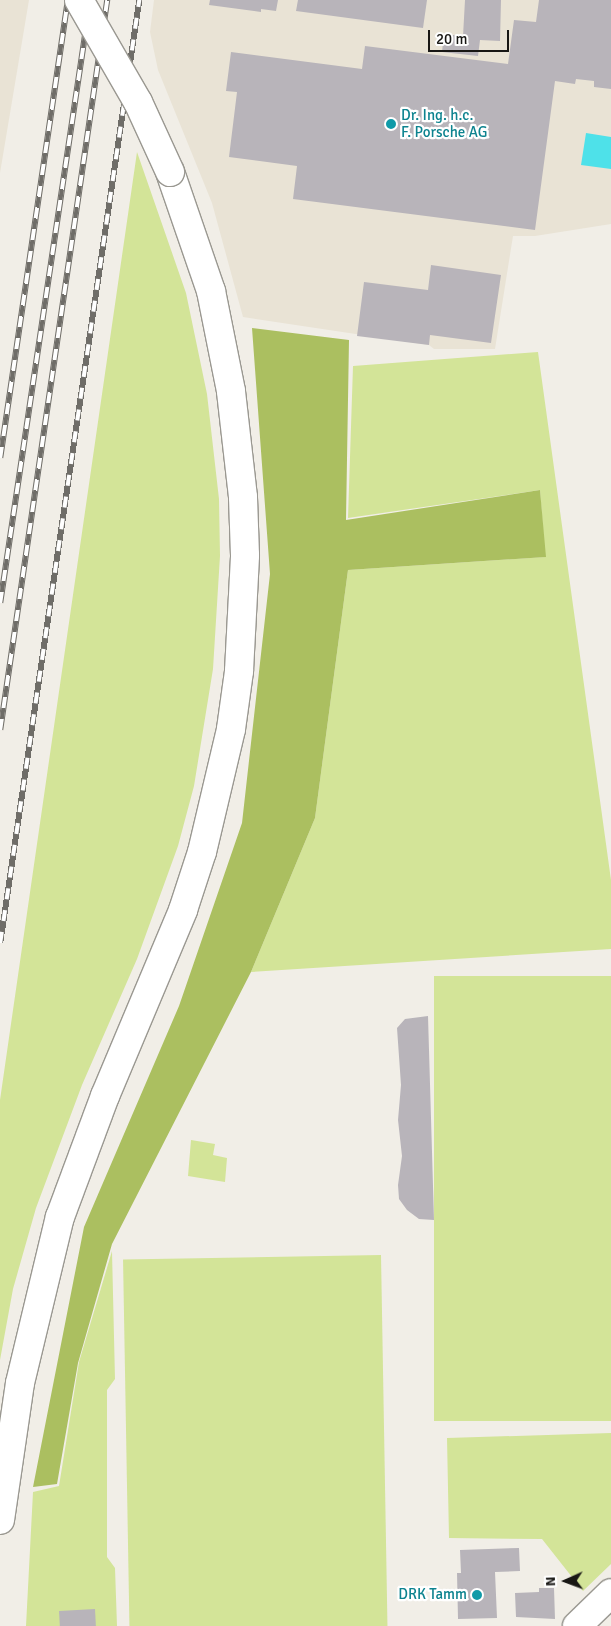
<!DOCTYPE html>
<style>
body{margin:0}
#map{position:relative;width:611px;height:1626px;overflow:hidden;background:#f1eee7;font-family:Signika,sans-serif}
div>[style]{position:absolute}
.built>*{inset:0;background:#e9e3d5}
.green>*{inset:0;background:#d3e498;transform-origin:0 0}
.forest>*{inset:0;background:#abbf60}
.water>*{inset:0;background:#4ee1e9}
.building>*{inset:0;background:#b8b4ba;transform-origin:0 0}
.roads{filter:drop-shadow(1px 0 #9a9891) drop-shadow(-1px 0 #9a9891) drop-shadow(0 1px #9a9891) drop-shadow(0 -1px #9a9891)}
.minor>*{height:28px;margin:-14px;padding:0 14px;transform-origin:14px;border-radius:14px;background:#fff}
.secondary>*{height:28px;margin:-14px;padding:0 14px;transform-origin:14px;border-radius:14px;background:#fff}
.rail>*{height:5.5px;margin-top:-2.75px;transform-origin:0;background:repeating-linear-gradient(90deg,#fff 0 11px,#6f6d68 0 22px);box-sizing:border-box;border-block:1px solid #6f6d68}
.bridges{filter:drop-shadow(1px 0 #9a9891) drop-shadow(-1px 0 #9a9891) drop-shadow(0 1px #9a9891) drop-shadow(0 -1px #9a9891)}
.secondary-bridge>*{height:28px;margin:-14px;padding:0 14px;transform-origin:14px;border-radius:14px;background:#fff}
.dots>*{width:14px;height:14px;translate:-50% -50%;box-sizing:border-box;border:2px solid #fff;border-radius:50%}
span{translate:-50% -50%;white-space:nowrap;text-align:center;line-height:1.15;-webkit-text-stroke:4.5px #fff;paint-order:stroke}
.culture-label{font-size:15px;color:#0d838f}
.left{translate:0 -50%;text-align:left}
.right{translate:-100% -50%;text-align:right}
.north{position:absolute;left:541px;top:1556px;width:50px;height:50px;-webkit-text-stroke:4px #fff;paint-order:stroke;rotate:268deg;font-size:14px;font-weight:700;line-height:20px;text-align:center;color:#181714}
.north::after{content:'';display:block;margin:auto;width:18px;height:22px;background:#181714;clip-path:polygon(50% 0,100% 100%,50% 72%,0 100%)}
.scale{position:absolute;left:428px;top:30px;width:81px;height:22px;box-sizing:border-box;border:2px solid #181714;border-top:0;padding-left:6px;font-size:15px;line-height:18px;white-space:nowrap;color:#181714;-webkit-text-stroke:4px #fff;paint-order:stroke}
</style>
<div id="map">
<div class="built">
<i style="clip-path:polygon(0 0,29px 0,0 173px)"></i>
<i style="clip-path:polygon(154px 0,611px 0,611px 224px,535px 236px,513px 236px,495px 349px,434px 349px,429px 345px,243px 317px,212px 203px,158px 70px,150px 32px)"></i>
</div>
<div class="green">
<i style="clip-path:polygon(137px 152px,186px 293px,207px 394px,219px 499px,220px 556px,213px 669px,194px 786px,178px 846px,137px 959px,82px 1085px,36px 1208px,13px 1289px,0 1360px,0 1100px)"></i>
<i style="clip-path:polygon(538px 352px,611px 880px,611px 949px,251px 972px,315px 818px,348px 570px,545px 557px,540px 490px,348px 518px,353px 366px)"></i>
<i style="left:611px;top:976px;width:445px;height:177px;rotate:90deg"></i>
<i style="clip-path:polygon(191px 1140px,215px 1144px,213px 1155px,227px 1158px,225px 1182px,188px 1176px)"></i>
<i style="clip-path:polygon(112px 1251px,115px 1379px,107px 1390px,107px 1557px,115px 1568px,117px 1626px,26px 1626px,33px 1492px,59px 1486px,79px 1362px)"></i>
<i style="left:381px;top:1255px;width:371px;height:258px;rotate:89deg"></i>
<i style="clip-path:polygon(611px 1433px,611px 1564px,583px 1591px,542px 1539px,449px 1538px,447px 1438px)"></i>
</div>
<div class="forest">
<i style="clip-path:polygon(252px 328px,349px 340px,346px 520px,540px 490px,546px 557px,348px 570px,315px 818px,251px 972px,112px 1244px,78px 1363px,57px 1484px,33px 1487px,84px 1227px,179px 1006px,242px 823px,270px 574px)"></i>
</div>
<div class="water">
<i style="clip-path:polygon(586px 133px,611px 137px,611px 169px,581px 165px)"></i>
</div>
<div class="building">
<i style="clip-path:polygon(210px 0,278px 0,276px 11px,261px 9px,261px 12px,209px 5px)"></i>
<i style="clip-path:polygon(298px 0,427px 0,423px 28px,296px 11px)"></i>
<i style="clip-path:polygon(465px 0,501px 0,500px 41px,480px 40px,478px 56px,442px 52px,444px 34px,463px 36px)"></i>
<i style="clip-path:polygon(539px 0,611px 0,611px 89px,594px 87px,594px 81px,576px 79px,575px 84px,555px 81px,535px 230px,293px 199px,297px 166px,229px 157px,237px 92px,226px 91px,231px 52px,362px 69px,365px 46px,508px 64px,514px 20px,536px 22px)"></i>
<i style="clip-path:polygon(431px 265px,501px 275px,491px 343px,430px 335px,429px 345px,357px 336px,364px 282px,428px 290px)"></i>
<i style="clip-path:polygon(428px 1016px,434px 1220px,419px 1219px,407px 1210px,399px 1199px,398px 1185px,402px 1156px,398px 1120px,401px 1085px,397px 1028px,405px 1019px)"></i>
<i style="clip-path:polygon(519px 1548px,520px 1571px,495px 1572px,497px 1618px,458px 1619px,457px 1573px,461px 1573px,460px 1550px)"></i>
<i style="clip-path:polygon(539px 1588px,554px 1588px,555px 1619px,516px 1617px,515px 1593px,539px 1592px)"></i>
<i style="left:95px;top:1609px;width:17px;height:36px;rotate:87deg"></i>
</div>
<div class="roads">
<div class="minor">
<i style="left:577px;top:1626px;width:47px;rotate:-44.1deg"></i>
</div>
<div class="secondary">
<i style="left:0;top:1520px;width:138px;rotate:-81.7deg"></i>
<i style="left:20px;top:1383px;width:171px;rotate:-76.5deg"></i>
<i style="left:60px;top:1217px;width:129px;rotate:-69.6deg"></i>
<i style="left:105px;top:1096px;width:202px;rotate:-67.2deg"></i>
<i style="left:183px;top:910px;width:61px;rotate:-71.9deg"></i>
<i style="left:202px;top:852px;width:126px;rotate:-76.7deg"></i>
<i style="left:231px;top:729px;width:59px;rotate:-82.1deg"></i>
<i style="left:239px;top:671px;width:116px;rotate:-87deg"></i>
<i style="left:245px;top:555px;width:58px;rotate:-92deg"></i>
<i style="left:243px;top:497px;width:107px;rotate:-96.5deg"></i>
<i style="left:231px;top:391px;width:102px;rotate:-101.3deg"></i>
<i style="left:211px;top:291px;width:126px;rotate:-109deg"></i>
</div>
</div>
<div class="rail">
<i style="left:0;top:458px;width:463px;rotate:-81.6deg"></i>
<i style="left:0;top:603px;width:610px;rotate:-81.51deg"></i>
<i style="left:0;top:730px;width:738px;rotate:-81.66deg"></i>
<i style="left:0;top:943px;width:953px;rotate:-81.61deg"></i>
</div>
<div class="bridges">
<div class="secondary-bridge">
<i style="left:79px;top:0;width:118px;rotate:60deg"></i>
<i style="left:138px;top:102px;width:77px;rotate:65.4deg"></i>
</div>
</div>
<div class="dots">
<i style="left:391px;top:124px;background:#0f9aa8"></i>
<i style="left:477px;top:1595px;background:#0f9aa8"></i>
</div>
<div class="culture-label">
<span class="left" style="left:401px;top:124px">Dr. Ing. h.c.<br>F. Porsche AG</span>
<span class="right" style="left:467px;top:1595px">DRK Tamm</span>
</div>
<div class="north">N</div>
<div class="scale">20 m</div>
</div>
